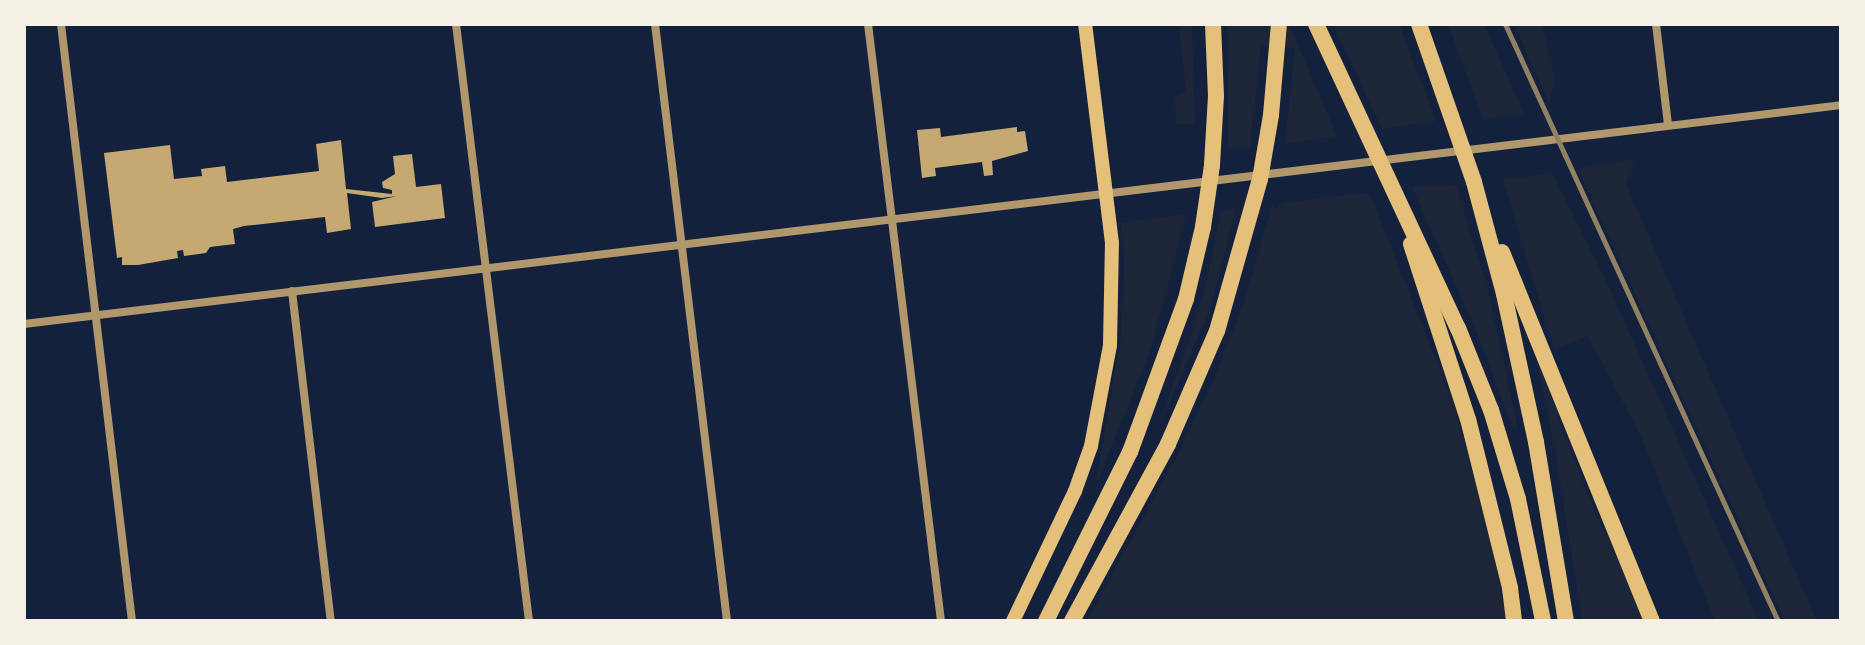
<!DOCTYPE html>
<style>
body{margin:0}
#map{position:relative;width:1865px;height:645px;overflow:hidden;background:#14213d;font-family:"Nunito Sans",sans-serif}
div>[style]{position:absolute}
.green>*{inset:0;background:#1d2539}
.building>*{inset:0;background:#c6a872}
.minor>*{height:8px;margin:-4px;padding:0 4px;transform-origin:4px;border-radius:4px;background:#b1986c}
.primary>*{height:14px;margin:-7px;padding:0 7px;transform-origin:7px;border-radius:7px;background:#e5c07b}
.motorway>*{height:16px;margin:-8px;padding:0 8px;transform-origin:8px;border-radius:8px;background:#e5c07b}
.rail>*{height:5px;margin:-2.5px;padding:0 2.5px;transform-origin:2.5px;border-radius:2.5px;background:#918062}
span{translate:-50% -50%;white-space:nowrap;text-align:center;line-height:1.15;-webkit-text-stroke:8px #f6f1e7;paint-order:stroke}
.frame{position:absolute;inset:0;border:26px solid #f6f1e7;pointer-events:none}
</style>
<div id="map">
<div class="green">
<i style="clip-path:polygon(1179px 24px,1192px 24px,1195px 124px,1176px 124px,1175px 97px,1186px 93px)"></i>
<i style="clip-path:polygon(1227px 24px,1289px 24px,1337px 136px,1285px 144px,1295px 48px,1261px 45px,1250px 147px,1228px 148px)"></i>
<i style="clip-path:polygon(1333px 24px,1399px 24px,1436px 121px,1382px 129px)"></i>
<i style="clip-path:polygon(1448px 24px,1484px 24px,1524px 113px,1483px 120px)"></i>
<i style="clip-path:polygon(1514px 24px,1542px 24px,1555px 80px,1549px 103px)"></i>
<i style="clip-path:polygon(1634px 159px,1626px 184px,1817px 621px,1785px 621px,1578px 169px)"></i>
<i style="clip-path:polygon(1552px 173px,1608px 285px,1759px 621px,1715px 621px,1642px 438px,1588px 336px,1554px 349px,1503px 179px)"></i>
<i style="clip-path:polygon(1456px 185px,1488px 290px,1518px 429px,1513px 429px,1477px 333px,1412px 187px)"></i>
<i style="clip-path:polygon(1360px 193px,1370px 194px,1455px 408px,1501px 579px,1507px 621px,1087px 621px,1176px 458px,1211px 386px,1244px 303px,1272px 205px,1276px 210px,1282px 203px)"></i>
<i style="clip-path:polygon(1236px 209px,1210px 310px,1156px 433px,1189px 341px,1207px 279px,1221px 211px)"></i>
<i style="clip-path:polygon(1186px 214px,1151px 349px,1096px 484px,1121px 336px,1124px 267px,1121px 223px)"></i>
<i style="clip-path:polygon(1536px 357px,1590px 500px,1646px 621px,1582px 621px,1556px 455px)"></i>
</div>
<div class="building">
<i style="clip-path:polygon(1017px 127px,1017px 132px,1025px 131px,1028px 151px,992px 161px,993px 175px,984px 176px,982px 162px,935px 168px,936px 176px,922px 178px,917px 130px,940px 128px,941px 137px)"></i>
<i style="clip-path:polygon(341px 140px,346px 189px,392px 194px,392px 190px,383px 188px,382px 182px,395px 174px,393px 156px,412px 154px,416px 187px,441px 184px,445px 218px,375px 227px,372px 202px,397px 196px,382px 198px,347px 193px,351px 229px,327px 233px,325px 217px,244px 226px,233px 229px,235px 244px,210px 247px,206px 253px,184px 256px,183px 250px,177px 251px,178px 258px,138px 265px,122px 265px,122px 257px,117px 258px,104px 153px,170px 145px,174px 179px,202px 176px,201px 169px,225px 166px,227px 182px,319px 171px,316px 144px)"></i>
</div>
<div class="minor">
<i style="left:61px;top:24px;width:601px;rotate:83.22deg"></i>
<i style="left:456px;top:24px;width:601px;rotate:83.03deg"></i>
<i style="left:655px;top:24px;width:601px;rotate:83.12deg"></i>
<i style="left:868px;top:24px;width:601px;rotate:83.03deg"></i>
<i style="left:1656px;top:24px;width:102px;rotate:83.2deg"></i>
<i style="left:292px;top:291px;width:332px;rotate:83.3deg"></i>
<i style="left:24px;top:324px;width:1830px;rotate:-6.87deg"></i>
</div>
<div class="primary">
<i style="left:1013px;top:621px;width:144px;rotate:-64.5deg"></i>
<i style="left:1075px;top:491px;width:48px;rotate:-70.4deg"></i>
<i style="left:1091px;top:446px;width:103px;rotate:-79.3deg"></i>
<i style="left:1110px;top:345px;width:102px;rotate:-88.9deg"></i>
<i style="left:1112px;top:243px;width:221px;rotate:-97deg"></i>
</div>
<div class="motorway">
<i style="left:1316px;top:24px;width:336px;rotate:65deg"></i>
<i style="left:1458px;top:328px;width:88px;rotate:68.1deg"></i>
<i style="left:1491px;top:410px;width:93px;rotate:73.1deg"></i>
<i style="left:1518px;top:499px;width:125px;rotate:78.4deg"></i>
<i style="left:1419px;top:24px;width:167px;rotate:70.8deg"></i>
<i style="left:1474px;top:182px;width:116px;rotate:75deg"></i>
<i style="left:1504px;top:294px;width:151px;rotate:77.8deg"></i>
<i style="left:1536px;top:442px;width:181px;rotate:80.5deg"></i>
<i style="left:1411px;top:244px;width:184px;rotate:72deg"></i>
<i style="left:1468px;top:419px;width:174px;rotate:76deg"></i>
<i style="left:1510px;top:588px;width:33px;rotate:83deg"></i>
<i style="left:1502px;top:252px;width:398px;rotate:67.9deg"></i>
<i style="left:1046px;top:621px;width:189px;rotate:-63.6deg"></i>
<i style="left:1130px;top:452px;width:163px;rotate:-69.9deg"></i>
<i style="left:1186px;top:299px;width:74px;rotate:-76.7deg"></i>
<i style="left:1203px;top:227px;width:63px;rotate:-81.7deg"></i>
<i style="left:1212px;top:165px;width:69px;rotate:-86.7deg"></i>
<i style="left:1216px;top:96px;width:72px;rotate:-92.4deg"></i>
<i style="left:1072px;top:621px;width:201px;rotate:-61.5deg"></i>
<i style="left:1168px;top:444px;width:123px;rotate:-66.6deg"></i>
<i style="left:1217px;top:331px;width:158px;rotate:-74.2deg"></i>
<i style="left:1260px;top:179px;width:65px;rotate:-80.2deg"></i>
<i style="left:1271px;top:115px;width:91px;rotate:-85deg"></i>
</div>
<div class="rail">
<i style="left:1505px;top:24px;width:656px;rotate:65.43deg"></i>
</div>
<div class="frame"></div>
</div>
